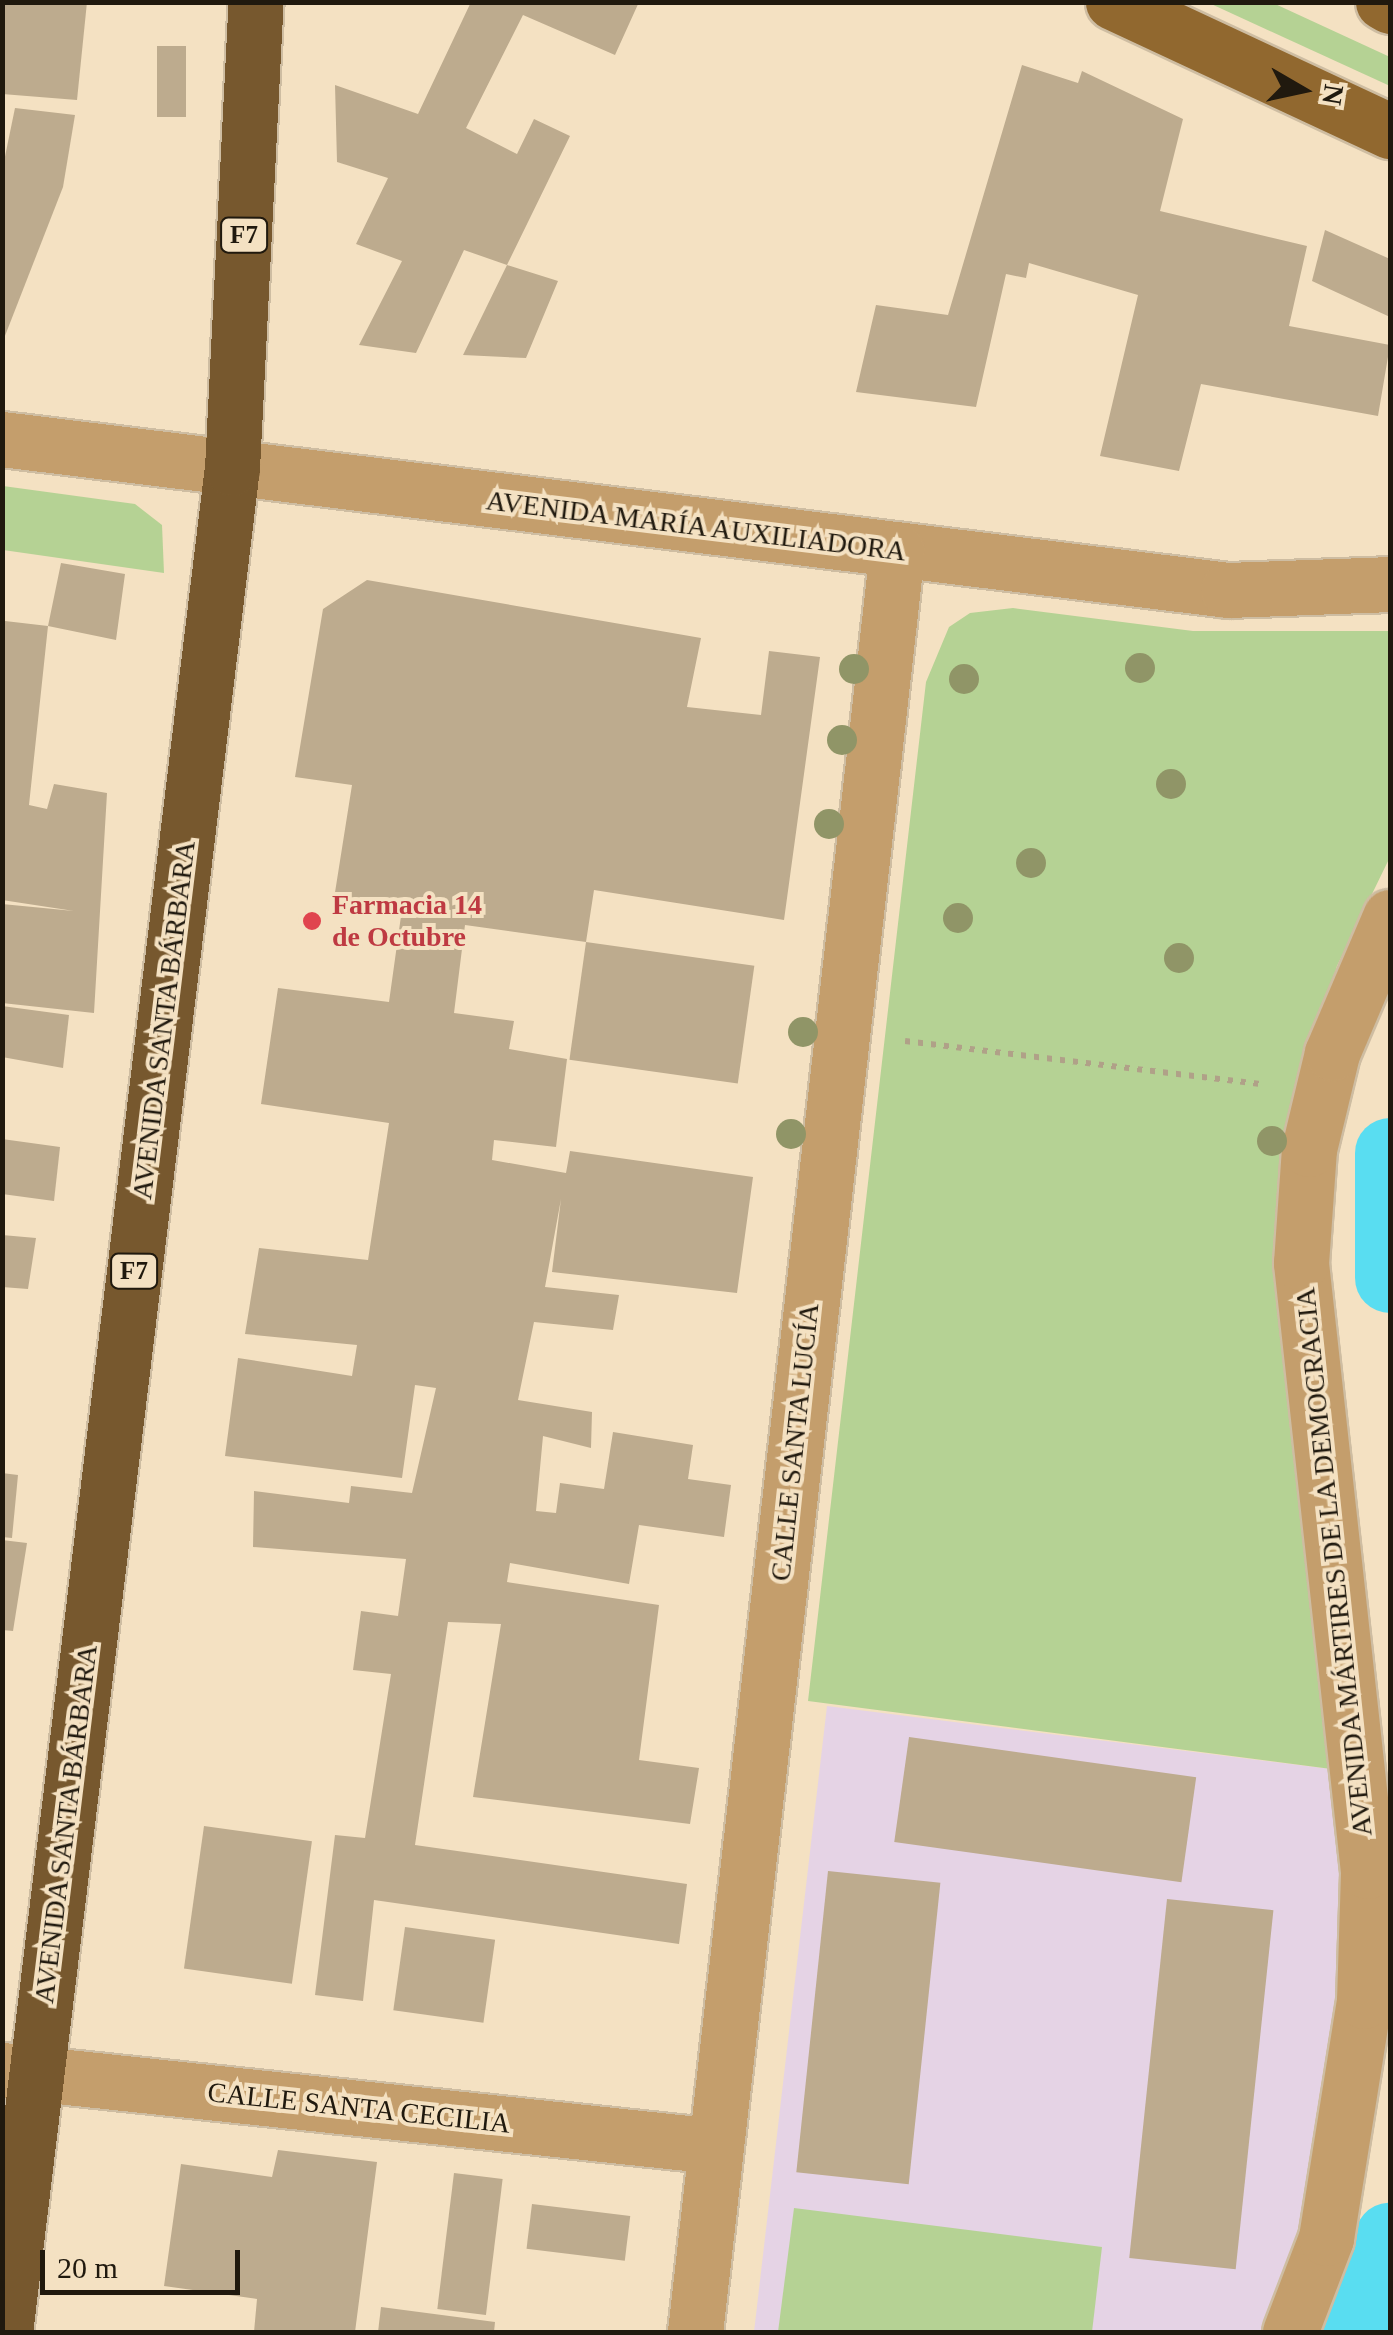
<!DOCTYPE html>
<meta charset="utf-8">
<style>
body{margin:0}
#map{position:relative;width:1393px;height:2335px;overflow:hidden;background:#f4e1c2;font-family:Georgia,serif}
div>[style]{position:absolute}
.education>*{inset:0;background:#e5d3e5}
.green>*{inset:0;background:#b5d294}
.canal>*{height:70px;margin:-35px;padding:0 35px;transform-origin:35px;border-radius:35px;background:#59ddf1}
.building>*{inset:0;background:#bdab8e;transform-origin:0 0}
.path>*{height:6px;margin-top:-3px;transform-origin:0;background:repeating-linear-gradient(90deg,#b0a188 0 5px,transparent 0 13px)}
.roads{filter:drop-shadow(2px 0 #cebda2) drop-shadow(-2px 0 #cebda2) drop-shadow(0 2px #cebda2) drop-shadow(0 -2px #cebda2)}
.minor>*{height:55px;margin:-27.5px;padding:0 27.5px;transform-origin:27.5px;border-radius:27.5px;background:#c49e6c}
.major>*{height:55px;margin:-27.5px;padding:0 27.5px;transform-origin:27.5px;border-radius:27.5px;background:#91682f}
.highway>*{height:55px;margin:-27.5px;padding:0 27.5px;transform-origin:27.5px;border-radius:27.5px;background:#77582e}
.trees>*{width:30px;height:30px;margin:-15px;border-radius:50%;background:#909567}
.dots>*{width:28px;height:28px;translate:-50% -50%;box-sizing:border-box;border:5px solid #f4e1c2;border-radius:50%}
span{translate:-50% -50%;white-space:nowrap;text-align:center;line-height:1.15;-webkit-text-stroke:8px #f4e1c2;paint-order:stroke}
.shield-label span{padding:2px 8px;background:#f4e1c2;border:2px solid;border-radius:8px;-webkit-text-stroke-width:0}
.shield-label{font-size:25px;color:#20190e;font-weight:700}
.street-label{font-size:28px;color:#20190e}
.health-label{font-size:28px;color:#be3a42;font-weight:700}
.left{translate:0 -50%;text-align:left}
.frame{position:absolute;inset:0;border:5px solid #20190e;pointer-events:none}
.north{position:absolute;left:1253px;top:40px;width:100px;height:100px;-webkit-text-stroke:8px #f4e1c2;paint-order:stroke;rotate:99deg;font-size:28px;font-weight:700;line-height:40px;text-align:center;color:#20190e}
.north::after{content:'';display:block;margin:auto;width:35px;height:45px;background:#20190e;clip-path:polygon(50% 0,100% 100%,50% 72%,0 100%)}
.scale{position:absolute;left:40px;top:2250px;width:200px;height:45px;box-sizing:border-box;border:5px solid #20190e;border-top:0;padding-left:12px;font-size:30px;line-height:35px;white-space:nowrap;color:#20190e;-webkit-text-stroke:8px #f4e1c2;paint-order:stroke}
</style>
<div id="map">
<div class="education">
<i style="clip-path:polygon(827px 1706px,1339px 1770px,1345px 1993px,1302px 2220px,1267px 2332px,754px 2332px)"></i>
</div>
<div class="green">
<i style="clip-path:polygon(1209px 3px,1273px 3px,1390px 57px,1390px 86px)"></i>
<i style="clip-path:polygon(3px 486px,135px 504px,162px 525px,164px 573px,3px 550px)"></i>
<i style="clip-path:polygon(1013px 608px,1193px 631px,1390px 631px,1390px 857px,1337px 966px,1301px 1088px,1339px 1770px,808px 1701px,926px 682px,949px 627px,970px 613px)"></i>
<i style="clip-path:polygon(794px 2208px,1102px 2247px,1092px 2332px,778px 2332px)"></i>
</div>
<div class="canal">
<i style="left:1390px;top:1153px;width:125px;rotate:90deg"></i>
<i style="left:1357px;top:2332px;width:100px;rotate:-70.7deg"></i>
</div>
<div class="building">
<i style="clip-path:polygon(2px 2px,87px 2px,77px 100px,2px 94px)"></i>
<i style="clip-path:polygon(471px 2px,639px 2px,615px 55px,523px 15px,466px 128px,517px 154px,534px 119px,570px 136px,507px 265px,558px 281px,526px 358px,463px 355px,507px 265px,464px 250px,416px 353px,359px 345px,402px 261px,356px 244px,388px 178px,337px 162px,335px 85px,418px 114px)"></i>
<i style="left:157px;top:46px;width:29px;height:71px"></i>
<i style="clip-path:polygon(1022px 65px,1078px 83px,1082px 71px,1183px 119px,1160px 211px,1307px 246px,1289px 326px,1390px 345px,1378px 416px,1201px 384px,1179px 471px,1100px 456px,1138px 295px,1029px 263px,1026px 278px,1006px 274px,976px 407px,856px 392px,876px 305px,948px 315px)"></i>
<i style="clip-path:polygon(15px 108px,75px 115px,63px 187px,3px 341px,2px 171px)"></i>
<i style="clip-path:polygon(1325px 230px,1390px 259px,1390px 317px,1312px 281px)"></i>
<i style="clip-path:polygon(61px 563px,125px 574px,116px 640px,48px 626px,29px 805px,47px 809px,54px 784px,107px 793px,94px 1013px,2px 1003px,2px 904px,74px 911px,2px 900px,5px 621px,48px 626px)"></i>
<i style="clip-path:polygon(367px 580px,701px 638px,687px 707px,761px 715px,769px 651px,820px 657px,784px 920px,594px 890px,586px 942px,465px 925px,454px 1013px,514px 1021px,509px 1049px,567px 1059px,556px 1147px,494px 1140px,492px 1160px,566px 1173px,570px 1151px,753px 1177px,737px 1293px,552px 1272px,561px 1199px,545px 1287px,619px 1295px,613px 1330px,534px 1322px,518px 1400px,592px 1412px,591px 1448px,543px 1436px,536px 1511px,556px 1513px,560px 1483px,604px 1489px,613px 1432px,693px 1445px,688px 1479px,731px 1485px,724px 1537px,639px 1525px,629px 1584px,510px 1563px,507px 1582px,659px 1605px,639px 1760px,699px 1768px,690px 1824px,473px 1797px,501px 1624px,448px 1622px,415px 1845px,687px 1884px,679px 1944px,374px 1900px,363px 2001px,315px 1995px,335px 1835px,365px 1838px,391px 1674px,353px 1670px,361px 1611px,398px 1616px,406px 1559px,253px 1547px,254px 1491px,349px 1503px,351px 1486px,412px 1493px,436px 1388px,415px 1385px,402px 1478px,225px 1456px,238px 1358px,352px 1376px,357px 1345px,245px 1334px,259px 1248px,368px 1260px,389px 1123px,261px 1104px,278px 988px,389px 1002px,401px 916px,333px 905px,352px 785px,295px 777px,323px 609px)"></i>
<i style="left:586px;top:942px;width:170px;height:119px;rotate:8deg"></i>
<i style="clip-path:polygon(2px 1006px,69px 1015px,63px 1068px,2px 1057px)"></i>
<i style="clip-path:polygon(2px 1139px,60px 1147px,54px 1201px,2px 1194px)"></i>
<i style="clip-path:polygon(2px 1235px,36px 1238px,28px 1289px,2px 1287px)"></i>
<i style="clip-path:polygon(2px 1473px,18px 1475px,12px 1538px,2px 1537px)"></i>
<i style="clip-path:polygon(2px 1540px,27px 1543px,13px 1631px,2px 1630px)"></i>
<i style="left:909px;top:1737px;width:290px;height:106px;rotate:8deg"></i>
<i style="left:204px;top:1826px;width:109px;height:144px;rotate:8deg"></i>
<i style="left:828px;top:1871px;width:113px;height:303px;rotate:6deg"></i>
<i style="left:1167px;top:1899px;width:107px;height:361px;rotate:6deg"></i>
<i style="left:405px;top:1927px;width:91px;height:84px;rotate:8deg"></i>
<i style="clip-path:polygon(278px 2150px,377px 2162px,355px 2332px,254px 2332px,257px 2299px,164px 2286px,181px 2164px,272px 2177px)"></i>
<i style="left:454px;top:2173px;width:49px;height:137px;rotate:7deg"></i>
<i style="left:532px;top:2204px;width:99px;height:45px;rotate:7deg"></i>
<i style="clip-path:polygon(381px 2307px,495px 2322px,494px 2332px,378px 2332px)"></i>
</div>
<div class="path">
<i style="left:905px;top:1041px;width:358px;rotate:6.9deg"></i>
</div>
<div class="roads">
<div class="minor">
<i style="left:2px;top:439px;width:1235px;rotate:7.02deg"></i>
<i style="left:1228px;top:590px;width:162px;rotate:-2.1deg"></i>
<i style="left:2px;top:2070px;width:717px;rotate:6.08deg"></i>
<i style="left:695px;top:2332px;width:1792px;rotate:-83.53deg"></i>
<i style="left:1290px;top:2332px;width:101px;rotate:-69deg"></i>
<i style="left:1326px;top:2238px;width:240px;rotate:-80.9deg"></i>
<i style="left:1364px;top:2001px;width:130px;rotate:-88.2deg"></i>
<i style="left:1368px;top:1871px;width:612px;rotate:-96.29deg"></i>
<i style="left:1301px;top:1263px;width:114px;rotate:-86deg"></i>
<i style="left:1309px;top:1149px;width:99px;rotate:-76.5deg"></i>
<i style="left:1332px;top:1053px;width:148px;rotate:-66.9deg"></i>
</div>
<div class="major">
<i style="left:1113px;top:2px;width:306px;rotate:25deg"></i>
<i style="left:1383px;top:2px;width:8px;rotate:30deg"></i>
</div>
<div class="highway">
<i style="left:5px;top:2332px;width:1878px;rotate:-83.06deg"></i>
<i style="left:232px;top:468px;width:467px;rotate:-87.1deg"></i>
</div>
</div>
<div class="trees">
<i style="left:1140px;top:668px"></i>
<i style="left:854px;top:669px"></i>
<i style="left:964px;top:679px"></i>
<i style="left:842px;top:740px"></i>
<i style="left:1171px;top:784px"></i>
<i style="left:829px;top:824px"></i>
<i style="left:1031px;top:863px"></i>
<i style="left:958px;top:918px"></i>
<i style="left:1179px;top:958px"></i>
<i style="left:803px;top:1032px"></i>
<i style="left:791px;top:1134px"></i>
<i style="left:1272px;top:1141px"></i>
</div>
<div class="dots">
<i style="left:312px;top:921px;background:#e0444e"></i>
</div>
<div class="shield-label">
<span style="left:244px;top:235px">F7</span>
<span style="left:134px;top:1271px">F7</span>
</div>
<div class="street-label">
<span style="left:696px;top:526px;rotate:7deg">AVENIDA MARÍA AUXILIADORA</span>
<span style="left:164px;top:1020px;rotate:-83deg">AVENIDA SANTA BÁRBARA</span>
<span style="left:795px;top:1442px;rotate:-84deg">CALLE SANTA LUCÍA</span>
<span style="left:1334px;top:1562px;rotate:-96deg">AVENIDA MÁRTIRES DE LA DEMOCRACIA</span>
<span style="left:66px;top:1824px;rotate:-83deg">AVENIDA SANTA BÁRBARA</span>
<span style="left:359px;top:2108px;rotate:6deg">CALLE SANTA CECILIA</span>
</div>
<div class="health-label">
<span class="left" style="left:332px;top:921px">Farmacia 14<br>de Octubre</span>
</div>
<div class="frame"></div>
<div class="north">N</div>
<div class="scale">20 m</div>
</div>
